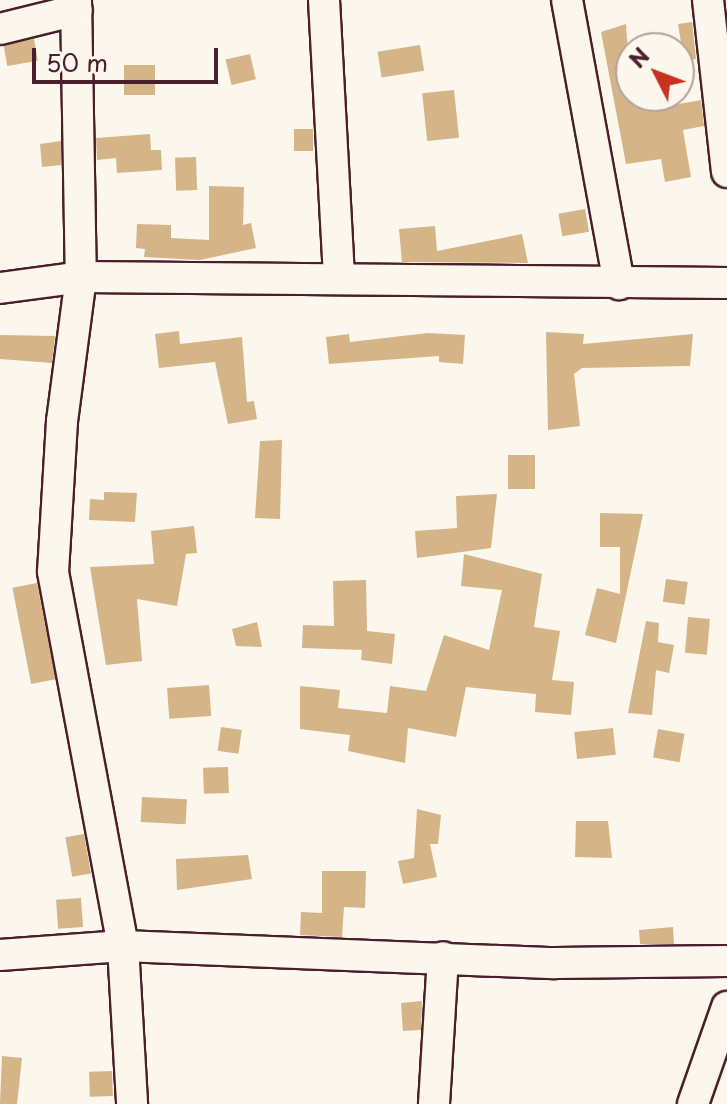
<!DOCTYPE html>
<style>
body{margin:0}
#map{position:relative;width:727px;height:1104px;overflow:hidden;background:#fbf7ec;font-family:"Playpen Sans",sans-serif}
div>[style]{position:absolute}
.building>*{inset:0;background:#d5b488;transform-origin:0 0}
.roads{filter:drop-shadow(2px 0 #4a1f2b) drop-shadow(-2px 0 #4a1f2b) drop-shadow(0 2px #4a1f2b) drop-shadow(0 -2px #4a1f2b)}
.minor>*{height:30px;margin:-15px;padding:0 15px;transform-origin:15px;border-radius:15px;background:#fbf7ec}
span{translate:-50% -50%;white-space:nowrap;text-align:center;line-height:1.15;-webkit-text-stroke:6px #fbf7ec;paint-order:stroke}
.north{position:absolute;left:615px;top:32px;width:80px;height:80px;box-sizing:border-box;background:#fbf7ec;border:2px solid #b4a19f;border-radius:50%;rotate:312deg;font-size:22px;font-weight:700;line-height:32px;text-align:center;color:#4a1f2b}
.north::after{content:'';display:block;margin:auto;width:28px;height:36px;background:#c8321e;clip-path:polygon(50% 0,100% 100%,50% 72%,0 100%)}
.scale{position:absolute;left:32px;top:48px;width:186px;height:36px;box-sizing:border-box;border:4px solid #4a1f2b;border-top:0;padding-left:10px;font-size:24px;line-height:28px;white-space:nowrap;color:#4a1f2b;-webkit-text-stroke:6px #fbf7ec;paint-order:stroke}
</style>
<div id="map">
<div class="building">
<i style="clip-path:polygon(692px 22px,696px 59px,684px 61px,678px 24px)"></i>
<i style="clip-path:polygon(626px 24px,631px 96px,666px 96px,668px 106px,701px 100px,704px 126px,683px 130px,691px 177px,665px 182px,661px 159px,626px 164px,601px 32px)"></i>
<i style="left:34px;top:39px;width:22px;height:31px;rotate:80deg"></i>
<i style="left:420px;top:45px;width:26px;height:43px;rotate:81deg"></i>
<i style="left:250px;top:54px;width:26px;height:25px;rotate:77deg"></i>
<i style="left:124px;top:65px;width:31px;height:30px"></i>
<i style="left:454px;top:90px;width:48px;height:32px;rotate:84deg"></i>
<i style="left:294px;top:129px;width:19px;height:22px"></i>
<i style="clip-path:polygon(150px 134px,151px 150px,161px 150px,162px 170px,117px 173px,116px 158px,97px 160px,96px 138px)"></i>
<i style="clip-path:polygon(61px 141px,61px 165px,42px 167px,40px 144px)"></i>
<i style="left:196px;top:157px;width:33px;height:21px;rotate:88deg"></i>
<i style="clip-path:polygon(209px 186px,244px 187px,243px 225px,251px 223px,256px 248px,200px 260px,144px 257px,145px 249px,136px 248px,137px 224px,171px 225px,171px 238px,209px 240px)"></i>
<i style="left:585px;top:209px;width:23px;height:27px;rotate:80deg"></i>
<i style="clip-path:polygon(435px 226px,437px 251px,522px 234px,528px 263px,402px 262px,399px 229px)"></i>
<i style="clip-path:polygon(179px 331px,180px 344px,242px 337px,247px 402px,254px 401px,257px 419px,228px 424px,215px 362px,159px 368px,155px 334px)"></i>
<i style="clip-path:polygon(546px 332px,584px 334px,583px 344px,693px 334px,690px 366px,582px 368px,574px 374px,580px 426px,548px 430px)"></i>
<i style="clip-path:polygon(428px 333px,465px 335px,463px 364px,439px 362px,439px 356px,329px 364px,326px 337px,349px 334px,350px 342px)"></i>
<i style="clip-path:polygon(0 335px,55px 336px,52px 363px,0 359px)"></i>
<i style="clip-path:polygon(282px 440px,280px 519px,255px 518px,260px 441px)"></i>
<i style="left:508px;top:455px;width:27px;height:34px"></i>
<i style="clip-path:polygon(104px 492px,137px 493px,135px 522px,89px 520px,90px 499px,104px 500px)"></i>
<i style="clip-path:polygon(497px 494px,491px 548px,417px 558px,415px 531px,457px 528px,456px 496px)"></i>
<i style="clip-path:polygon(600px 513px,643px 514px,616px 643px,585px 635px,597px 588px,620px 594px,620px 547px,600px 547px)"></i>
<i style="clip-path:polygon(194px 526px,197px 553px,186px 554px,177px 606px,137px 599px,142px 661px,106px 665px,90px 567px,154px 564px,151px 531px)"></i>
<i style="clip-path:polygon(464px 554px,542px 574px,534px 627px,560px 631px,552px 680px,574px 682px,571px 715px,535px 712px,536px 694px,466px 687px,456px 737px,408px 728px,405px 763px,348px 751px,350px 735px,300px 729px,300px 686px,340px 690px,338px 708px,387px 713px,390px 686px,426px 691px,444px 635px,489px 650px,502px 590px,461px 586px)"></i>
<i style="left:666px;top:579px;width:22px;height:23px;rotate:8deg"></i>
<i style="clip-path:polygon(366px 580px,367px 631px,395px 634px,392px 664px,361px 660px,362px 650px,302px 648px,303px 625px,334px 626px,333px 581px)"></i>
<i style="left:37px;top:583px;width:98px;height:25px;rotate:79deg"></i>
<i style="left:688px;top:617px;width:22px;height:36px;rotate:5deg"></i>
<i style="clip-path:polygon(646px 621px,659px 623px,658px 642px,674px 645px,669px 673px,656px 670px,652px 715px,628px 713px)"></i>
<i style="clip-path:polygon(257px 622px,262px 647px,236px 646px,232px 629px)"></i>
<i style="left:209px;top:685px;width:31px;height:42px;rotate:86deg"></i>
<i style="left:221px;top:727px;width:21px;height:24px;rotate:8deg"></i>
<i style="left:613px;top:728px;width:27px;height:39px;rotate:84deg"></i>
<i style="left:658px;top:729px;width:27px;height:29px;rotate:10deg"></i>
<i style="left:228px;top:767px;width:26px;height:25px;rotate:88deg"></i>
<i style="left:142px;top:797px;width:45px;height:25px;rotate:3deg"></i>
<i style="clip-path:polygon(417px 809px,441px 815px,438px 844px,430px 844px,437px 877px,403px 884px,398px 861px,414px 858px)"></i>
<i style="clip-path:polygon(576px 821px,608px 821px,612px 858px,575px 857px)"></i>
<i style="left:84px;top:834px;width:40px;height:19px;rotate:80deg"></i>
<i style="clip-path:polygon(248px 855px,252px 879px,177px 890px,176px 859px)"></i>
<i style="clip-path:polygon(322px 871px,366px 871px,365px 908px,344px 907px,342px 937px,300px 935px,301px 912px,322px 913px)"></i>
<i style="left:81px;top:898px;width:29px;height:25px;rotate:86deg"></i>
<i style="clip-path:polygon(673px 927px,674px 944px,640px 944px,639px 930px)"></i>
<i style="clip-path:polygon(422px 1001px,421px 1030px,403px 1031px,401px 1003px)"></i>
<i style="clip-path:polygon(2px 1056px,22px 1058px,17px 1104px,0 1104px)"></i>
<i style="left:112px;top:1071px;width:25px;height:23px;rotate:88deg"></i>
</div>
<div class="roads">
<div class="minor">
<i style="left:76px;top:0;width:277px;rotate:89deg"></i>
<i style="left:81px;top:277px;width:145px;rotate:97.5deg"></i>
<i style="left:62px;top:421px;width:151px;rotate:93.4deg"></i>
<i style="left:53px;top:572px;width:380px;rotate:79.4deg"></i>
<i style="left:123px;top:946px;width:158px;rotate:86.7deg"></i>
<i style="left:324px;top:0;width:279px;rotate:86.9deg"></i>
<i style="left:567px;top:0;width:289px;rotate:79.6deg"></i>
<i style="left:708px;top:0;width:173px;rotate:83.7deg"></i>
<i style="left:0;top:29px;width:79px;rotate:-13.9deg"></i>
<i style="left:0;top:288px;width:82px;rotate:-7.7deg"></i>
<i style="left:81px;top:277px;width:646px;rotate:0.53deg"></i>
<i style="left:0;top:955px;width:123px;rotate:-4.2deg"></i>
<i style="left:123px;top:946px;width:432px;rotate:2.3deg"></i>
<i style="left:555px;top:963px;width:172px;rotate:-0.7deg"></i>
<i style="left:434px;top:1104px;width:147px;rotate:-86.5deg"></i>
<i style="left:693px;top:1104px;width:103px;rotate:-70.7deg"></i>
</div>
</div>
<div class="north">N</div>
<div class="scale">50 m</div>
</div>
